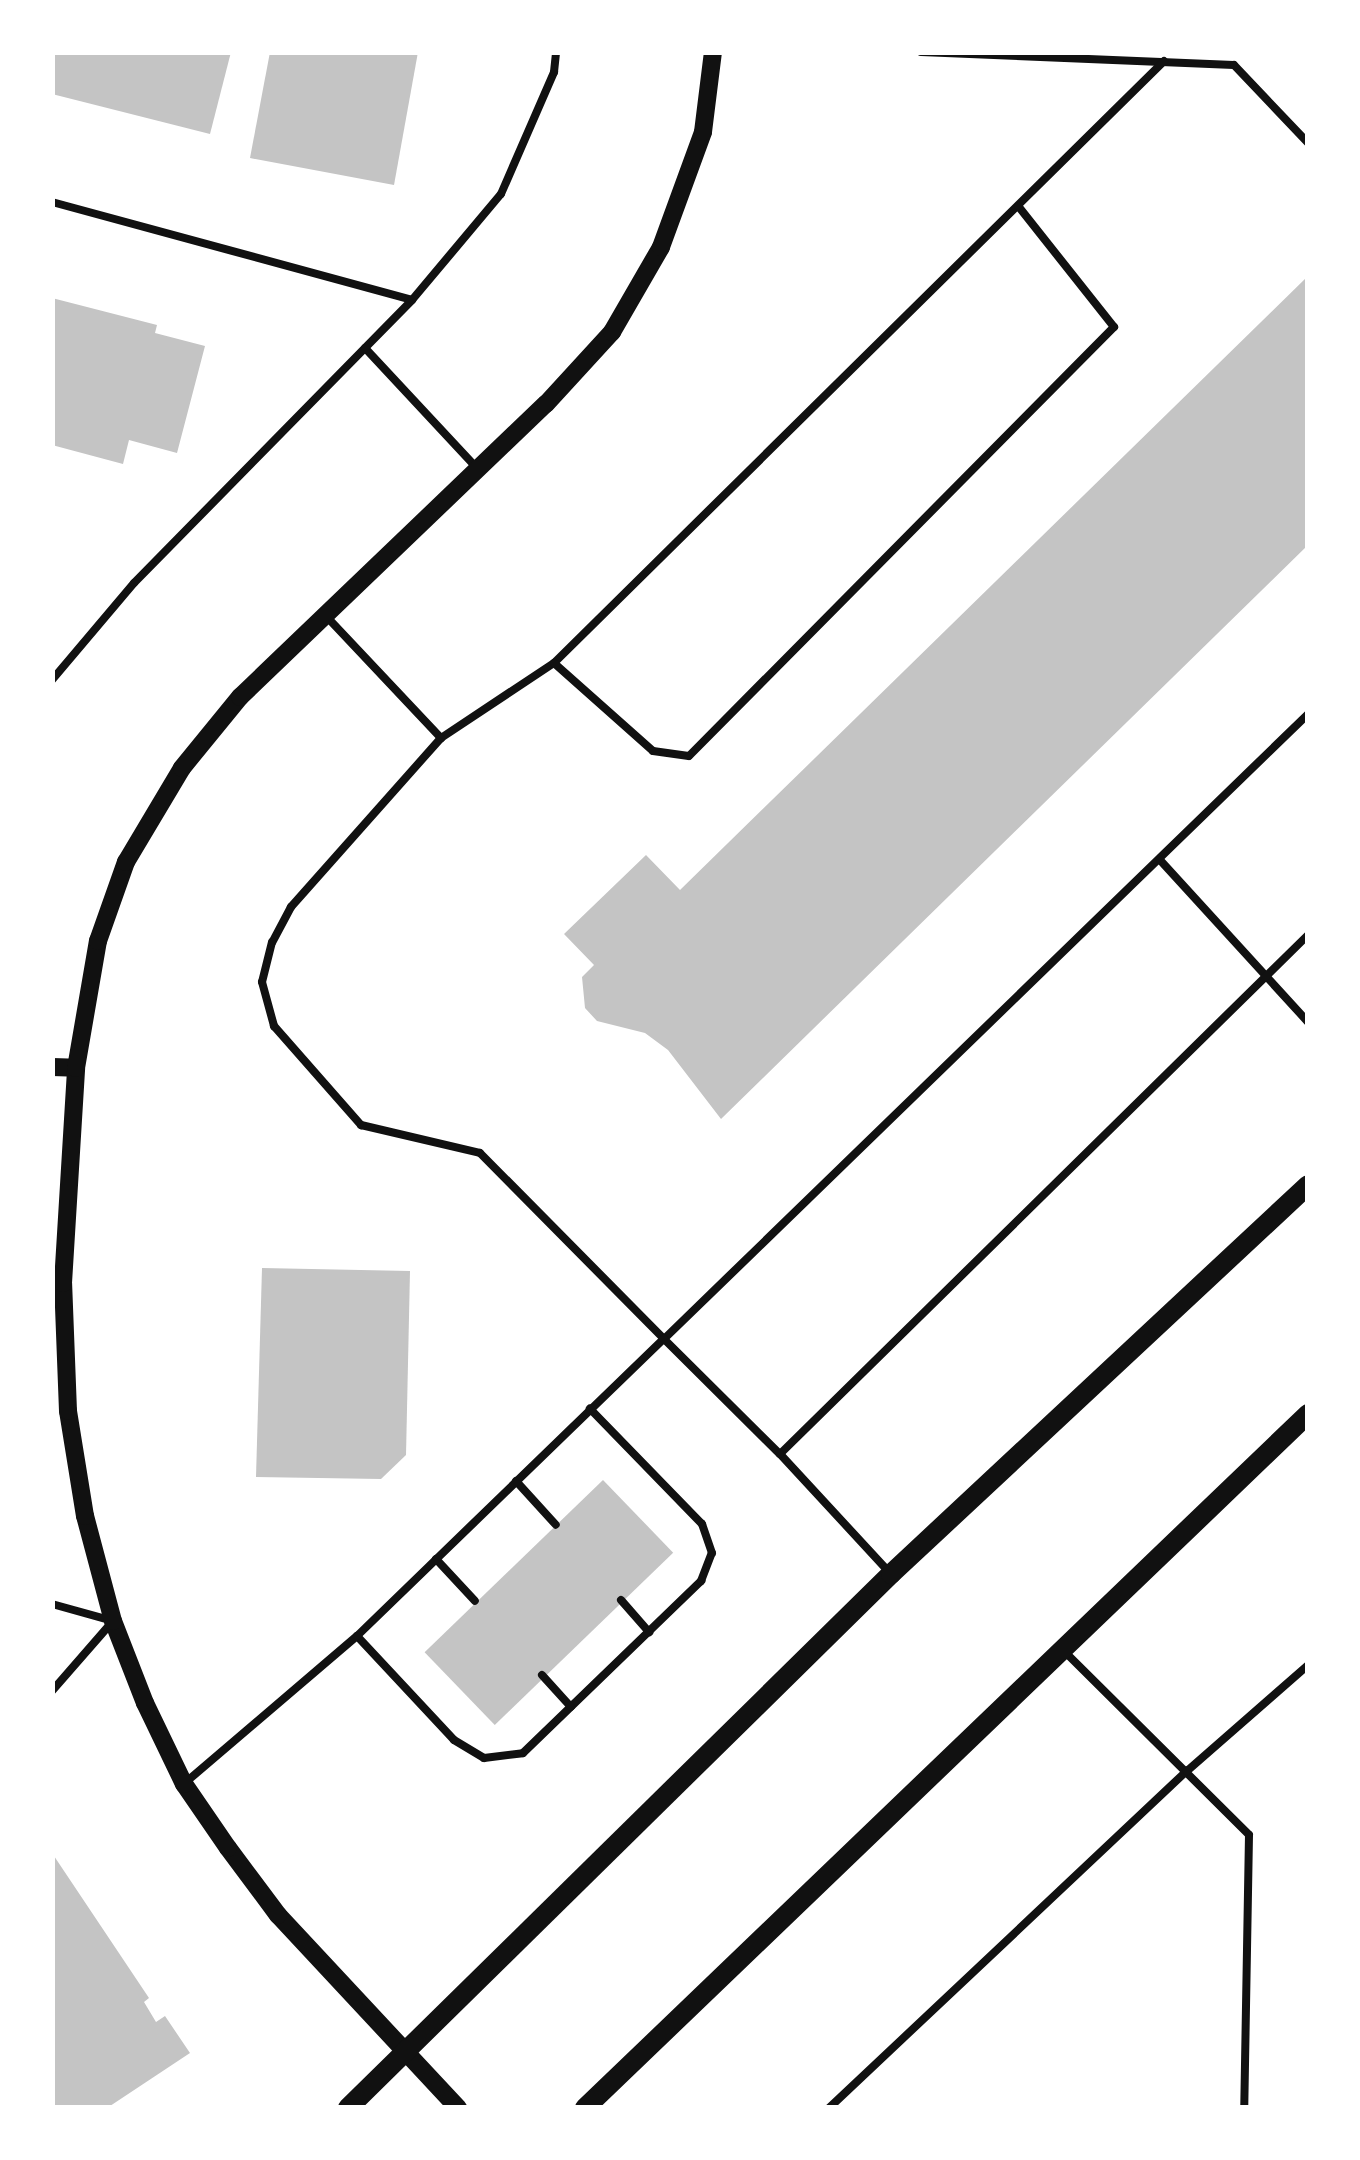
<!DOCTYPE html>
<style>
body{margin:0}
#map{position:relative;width:1360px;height:2160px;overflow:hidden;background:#fff;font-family:"Golos Text",sans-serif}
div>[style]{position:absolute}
.building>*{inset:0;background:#c4c4c4;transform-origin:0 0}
.service>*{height:8px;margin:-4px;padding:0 4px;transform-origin:4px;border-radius:4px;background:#111}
.tertiary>*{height:18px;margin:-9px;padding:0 9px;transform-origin:9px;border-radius:9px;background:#111}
.secondary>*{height:20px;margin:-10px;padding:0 10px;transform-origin:10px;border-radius:10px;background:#111}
span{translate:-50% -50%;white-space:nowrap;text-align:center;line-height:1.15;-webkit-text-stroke:9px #fff;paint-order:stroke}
.frame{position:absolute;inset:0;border:55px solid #fff;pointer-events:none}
</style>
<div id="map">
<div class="building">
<i style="clip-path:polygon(52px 52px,231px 52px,210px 134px,52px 94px)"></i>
<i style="clip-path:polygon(270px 52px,418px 52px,394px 185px,250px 158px)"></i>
<i style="clip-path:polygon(1308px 276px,1308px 545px,721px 1119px,668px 1050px,645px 1033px,597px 1021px,585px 1008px,582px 977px,594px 965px,564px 934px,646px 855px,680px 890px)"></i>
<i style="clip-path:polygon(52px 298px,157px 325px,155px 333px,205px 346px,177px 453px,129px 440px,123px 464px,52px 445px)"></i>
<i style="clip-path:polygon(262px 1268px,410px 1271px,406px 1455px,381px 1479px,256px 1477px)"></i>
<i style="left:603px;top:1480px;width:101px;height:248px;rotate:46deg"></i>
<i style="clip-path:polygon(52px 1853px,149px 1998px,144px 2002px,156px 2022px,165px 2016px,190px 2053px,107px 2108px,52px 2108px)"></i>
</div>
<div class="service">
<i style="left:921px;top:52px;width:313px;rotate:2.4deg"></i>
<i style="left:1234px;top:65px;width:108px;rotate:46.5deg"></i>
<i style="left:52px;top:202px;width:373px;rotate:15.2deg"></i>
<i style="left:365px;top:348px;width:166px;rotate:47deg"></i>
<i style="left:326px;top:616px;width:168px;rotate:46.7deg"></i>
<i style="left:441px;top:738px;width:136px;rotate:-33.6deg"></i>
<i style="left:554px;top:663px;width:857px;rotate:-44.62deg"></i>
<i style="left:554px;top:663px;width:132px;rotate:41.6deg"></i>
<i style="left:653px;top:751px;width:36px;rotate:8deg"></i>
<i style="left:689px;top:756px;width:604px;rotate:-45.27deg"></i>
<i style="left:1114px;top:327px;width:154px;rotate:-128.4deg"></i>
<i style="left:52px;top:680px;width:127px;rotate:-49.8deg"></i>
<i style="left:134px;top:583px;width:397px;rotate:-45.5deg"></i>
<i style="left:412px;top:300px;width:138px;rotate:-50deg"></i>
<i style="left:501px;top:194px;width:133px;rotate:-66.5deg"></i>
<i style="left:554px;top:72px;width:20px;rotate:-84deg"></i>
<i style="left:441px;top:738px;width:226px;rotate:131.6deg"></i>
<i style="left:291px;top:907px;width:40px;rotate:118deg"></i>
<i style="left:272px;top:942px;width:41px;rotate:104deg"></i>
<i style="left:262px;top:982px;width:46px;rotate:74.7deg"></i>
<i style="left:274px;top:1026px;width:132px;rotate:48.7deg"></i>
<i style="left:361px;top:1125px;width:122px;rotate:13.2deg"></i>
<i style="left:480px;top:1153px;width:262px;rotate:45.3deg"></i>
<i style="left:664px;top:1339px;width:897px;rotate:-44.14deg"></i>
<i style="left:1160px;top:860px;width:219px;rotate:47.6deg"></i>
<i style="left:516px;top:1481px;width:59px;rotate:47.7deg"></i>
<i style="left:436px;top:1559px;width:57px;rotate:47.1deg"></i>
<i style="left:889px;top:1572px;width:161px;rotate:-132.7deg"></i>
<i style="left:780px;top:1454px;width:740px;rotate:-44.51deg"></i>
<i style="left:621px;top:1600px;width:43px;rotate:48.8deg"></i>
<i style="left:52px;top:1604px;width:63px;rotate:15.6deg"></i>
<i style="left:113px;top:1621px;width:93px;rotate:131.1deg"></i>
<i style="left:357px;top:1636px;width:142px;rotate:47deg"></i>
<i style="left:454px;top:1740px;width:35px;rotate:31deg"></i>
<i style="left:484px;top:1758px;width:39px;rotate:-7deg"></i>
<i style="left:523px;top:1753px;width:248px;rotate:-44deg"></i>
<i style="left:701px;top:1581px;width:30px;rotate:-69deg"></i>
<i style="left:712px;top:1553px;width:31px;rotate:-109deg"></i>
<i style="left:702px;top:1524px;width:161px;rotate:-134.2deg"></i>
<i style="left:1063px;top:1650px;width:262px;rotate:44.8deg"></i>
<i style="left:1249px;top:1835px;width:273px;rotate:91deg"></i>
<i style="left:542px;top:1675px;width:43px;rotate:47.8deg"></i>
<i style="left:186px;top:1782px;width:225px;rotate:-40.5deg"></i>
<i style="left:357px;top:1636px;width:427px;rotate:-44.1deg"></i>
<i style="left:664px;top:1339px;width:163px;rotate:44.8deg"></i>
<i style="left:829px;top:2108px;width:492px;rotate:-43.3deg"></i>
<i style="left:1187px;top:1771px;width:161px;rotate:-41.2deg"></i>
</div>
<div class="tertiary">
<i style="left:52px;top:1067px;width:24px;rotate:2deg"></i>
<i style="left:458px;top:2108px;width:264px;rotate:-133deg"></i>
<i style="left:278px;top:1915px;width:84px;rotate:-126.7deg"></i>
<i style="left:228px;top:1848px;width:78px;rotate:-124.5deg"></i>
<i style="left:184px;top:1784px;width:90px;rotate:-115.7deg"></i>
<i style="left:145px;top:1703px;width:88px;rotate:-111.3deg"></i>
<i style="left:113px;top:1621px;width:109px;rotate:-104.9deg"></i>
<i style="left:85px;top:1516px;width:106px;rotate:-99.2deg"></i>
<i style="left:68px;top:1411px;width:128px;rotate:-92.2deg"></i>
<i style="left:63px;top:1283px;width:215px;rotate:-86.5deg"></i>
<i style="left:76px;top:1068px;width:129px;rotate:-80.2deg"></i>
<i style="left:98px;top:941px;width:84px;rotate:-70.5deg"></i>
<i style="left:126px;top:862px;width:109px;rotate:-59.2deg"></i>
<i style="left:182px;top:768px;width:92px;rotate:-50.8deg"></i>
<i style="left:240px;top:697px;width:424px;rotate:-43.8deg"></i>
<i style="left:546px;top:404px;width:98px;rotate:-47.5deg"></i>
<i style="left:612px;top:332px;width:98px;rotate:-60deg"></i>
<i style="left:661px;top:247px;width:122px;rotate:-69.9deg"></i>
<i style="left:703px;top:132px;width:81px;rotate:-82.9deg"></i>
</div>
<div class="secondary">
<i style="left:348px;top:2108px;width:762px;rotate:-44.52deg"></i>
<i style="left:891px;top:1574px;width:570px;rotate:-43.01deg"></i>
<i style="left:585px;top:2108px;width:1002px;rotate:-43.83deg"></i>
</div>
<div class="frame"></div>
</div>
